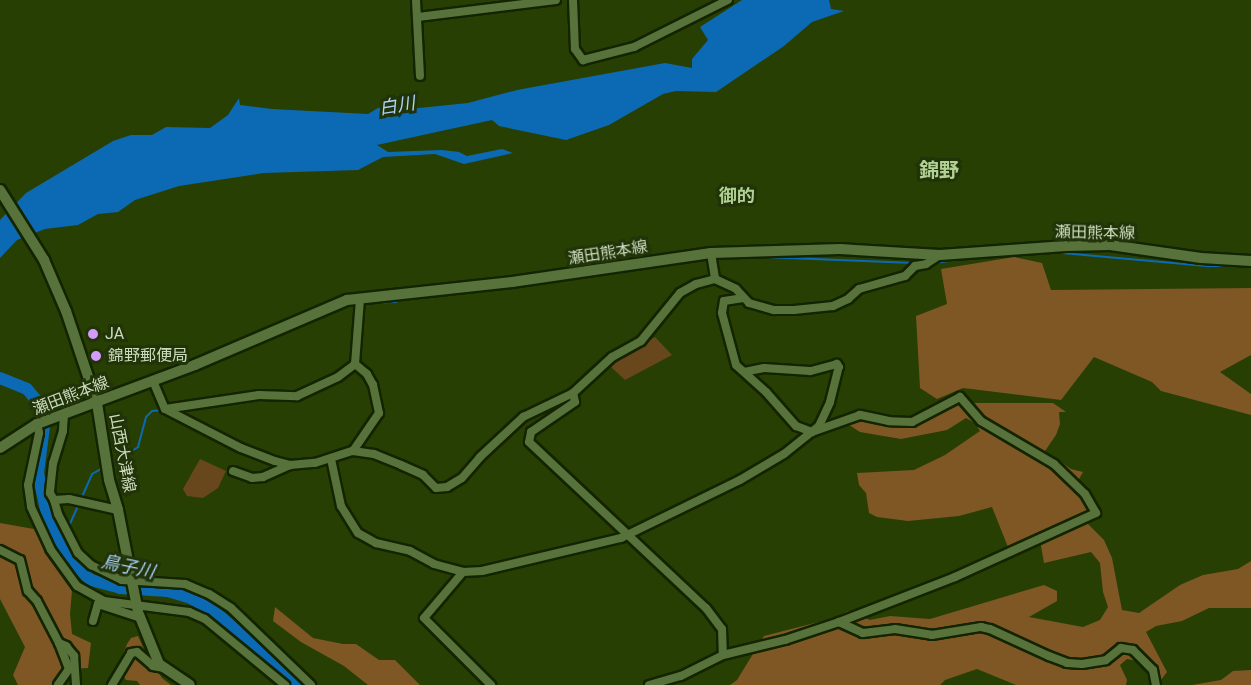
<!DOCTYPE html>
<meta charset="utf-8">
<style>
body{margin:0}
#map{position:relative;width:1251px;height:685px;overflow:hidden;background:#283f03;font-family:Roboto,"Noto Sans JP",sans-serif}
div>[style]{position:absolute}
.green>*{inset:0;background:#68471d}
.forest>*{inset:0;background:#7e5724}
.water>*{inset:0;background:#0c6ab4}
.stream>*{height:2px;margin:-1px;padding:0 1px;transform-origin:1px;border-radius:1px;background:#0c6ab4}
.river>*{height:12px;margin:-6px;padding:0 6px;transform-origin:6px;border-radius:6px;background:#0c6ab4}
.roads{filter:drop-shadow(2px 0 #132400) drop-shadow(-2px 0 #132400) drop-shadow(0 2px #132400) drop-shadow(0 -2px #132400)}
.street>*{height:8px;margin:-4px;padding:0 4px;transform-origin:4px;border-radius:4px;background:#57723a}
.secondary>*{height:10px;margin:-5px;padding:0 5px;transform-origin:5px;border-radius:5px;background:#57723a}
.dots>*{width:16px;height:16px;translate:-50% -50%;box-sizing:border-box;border:3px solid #213308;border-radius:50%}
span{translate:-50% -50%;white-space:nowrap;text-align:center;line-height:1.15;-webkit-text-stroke:6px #213308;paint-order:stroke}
.street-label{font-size:16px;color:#cbdbbd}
.poi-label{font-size:16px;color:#cbdbbd}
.left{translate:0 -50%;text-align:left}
.water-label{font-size:18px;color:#aed4fb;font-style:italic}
.neighbourhood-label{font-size:18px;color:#b2d195;font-weight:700}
.quarter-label{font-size:20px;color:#b2d195;font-weight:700}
</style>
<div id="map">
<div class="green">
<i style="clip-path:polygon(655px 337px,672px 355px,625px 380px,609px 365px)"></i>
<i style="clip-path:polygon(200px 459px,226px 471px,218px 488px,203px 498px,187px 496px,183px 489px)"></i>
</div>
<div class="forest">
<i style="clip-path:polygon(1014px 257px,1042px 263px,1051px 290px,1251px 288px,1251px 355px,1220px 372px,1251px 394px,1251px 415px,1161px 391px,1152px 382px,1094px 357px,1061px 400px,963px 388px,937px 399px,920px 388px,916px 316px,947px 304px,941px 269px)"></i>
<i style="clip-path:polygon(944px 403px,1053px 403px,1066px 412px,1059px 412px,1060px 424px,1056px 435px,1045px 451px,1071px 469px,1083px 472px,1078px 481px,1091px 513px,1008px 547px,992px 507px,959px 516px,908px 521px,877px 517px,869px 513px,866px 493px,859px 485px,857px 473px,914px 470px,945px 455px,980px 431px,975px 423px,966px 418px,947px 430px,901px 439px,860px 432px,846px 423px,867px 418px,905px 423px)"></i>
<i style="clip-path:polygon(0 523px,34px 529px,43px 542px,44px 552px,72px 591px,70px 614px,72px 634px,91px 643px,88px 668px,64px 669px,52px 685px,18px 685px,13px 675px,25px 647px,0 599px)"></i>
<i style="clip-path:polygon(1087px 523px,1104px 540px,1112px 558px,1122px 610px,1139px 613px,1180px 585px,1203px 575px,1238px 569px,1251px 561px,1251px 608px,1209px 608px,1182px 621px,1156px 626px,1146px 632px,1167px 672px,1160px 681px,1154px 664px,1127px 659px,1120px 665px,1127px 680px,1126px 685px,1016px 685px,977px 669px,945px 680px,940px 685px,730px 685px,737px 680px,764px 636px,834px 618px,848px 611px,870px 620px,890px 616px,930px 619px,1044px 585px,1057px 591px,1057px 601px,1029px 617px,1083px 627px,1100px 620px,1108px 607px,1103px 592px,1100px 563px,1091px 552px,1044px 563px,1040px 540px)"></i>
<i style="clip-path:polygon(275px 607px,313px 638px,343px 644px,356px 644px,379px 660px,395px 660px,420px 685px,368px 685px,344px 666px,301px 642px,273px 621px)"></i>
<i style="clip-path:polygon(138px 636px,146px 654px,162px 678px,171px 685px,140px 685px,137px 681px,126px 680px,122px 674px,121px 660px,127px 644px,131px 638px)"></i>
<i style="clip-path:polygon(1251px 670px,1251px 685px,1192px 685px,1221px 680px,1233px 671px)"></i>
</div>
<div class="water">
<i style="clip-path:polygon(742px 0,829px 0,831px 9px,844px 11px,812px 22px,784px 46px,716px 92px,676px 91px,663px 94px,609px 125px,566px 140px,499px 126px,492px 120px,432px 133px,377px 145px,388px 152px,442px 150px,459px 152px,467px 156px,502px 149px,513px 153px,464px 164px,435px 154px,383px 157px,358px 170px,264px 173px,179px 186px,135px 200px,118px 212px,98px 214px,78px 225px,45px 229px,17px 240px,0 258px,0 220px,26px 193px,113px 141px,131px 135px,152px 135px,166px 127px,210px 128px,228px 115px,239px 98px,240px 105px,272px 109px,368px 114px,378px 108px,387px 108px,390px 111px,468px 103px,517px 90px,665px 63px,692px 68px,692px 59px,708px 40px,700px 27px)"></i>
</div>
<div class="stream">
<i style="left:1051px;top:252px;width:159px;rotate:5.1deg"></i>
<i style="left:1209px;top:266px;width:42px"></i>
<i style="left:764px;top:257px;width:150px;rotate:2.3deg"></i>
<i style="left:935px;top:263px;width:41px;rotate:-8.3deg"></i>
<i style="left:514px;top:287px;width:46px;rotate:-8.8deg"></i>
<i style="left:366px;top:303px;width:29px;rotate:-2deg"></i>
<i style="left:395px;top:302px;width:13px;rotate:-18deg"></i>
<i style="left:361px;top:327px;width:18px;rotate:-84deg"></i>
<i style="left:311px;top:393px;width:18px;rotate:-22deg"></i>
<i style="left:181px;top:410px;width:78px;rotate:-8.1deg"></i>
<i style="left:258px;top:399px;width:31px"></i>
<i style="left:110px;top:464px;width:33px;rotate:-31deg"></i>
<i style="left:138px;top:447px;width:31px;rotate:-75deg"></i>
<i style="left:146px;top:417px;width:8px;rotate:-45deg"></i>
<i style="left:152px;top:411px;width:11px;rotate:-5deg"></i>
<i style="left:81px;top:499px;width:27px;rotate:-66deg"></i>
<i style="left:92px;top:474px;width:13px;rotate:-29deg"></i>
<i style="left:69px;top:526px;width:24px;rotate:-66deg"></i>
<i style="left:60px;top:542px;width:6px;rotate:-51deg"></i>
</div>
<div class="river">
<i style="left:0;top:378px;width:29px;rotate:22deg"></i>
<i style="left:27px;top:389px;width:30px;rotate:50deg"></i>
<i style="left:46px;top:412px;width:62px;rotate:97.5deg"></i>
<i style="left:38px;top:473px;width:47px;rotate:77.7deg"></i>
<i style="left:48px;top:519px;width:47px;rotate:61.8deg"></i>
<i style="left:70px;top:560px;width:29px;rotate:44deg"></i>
<i style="left:91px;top:580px;width:30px;rotate:15deg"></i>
<i style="left:120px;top:588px;width:48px;rotate:3.6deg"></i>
<i style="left:168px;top:591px;width:24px;rotate:17deg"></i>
<i style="left:191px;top:598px;width:24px;rotate:30deg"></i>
<i style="left:212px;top:610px;width:62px;rotate:39.1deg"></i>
<i style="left:260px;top:649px;width:50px;rotate:45.8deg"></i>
</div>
<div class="roads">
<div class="street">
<i style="left:416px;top:0;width:76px;rotate:87deg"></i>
<i style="left:573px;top:0;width:49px;rotate:87.7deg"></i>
<i style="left:575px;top:49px;width:14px;rotate:54deg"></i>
<i style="left:583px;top:60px;width:53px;rotate:-14.3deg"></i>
<i style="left:634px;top:47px;width:105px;rotate:-26.6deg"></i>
<i style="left:418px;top:17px;width:139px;rotate:-7deg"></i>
<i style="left:711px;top:253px;width:26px;rotate:81deg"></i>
<i style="left:715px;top:279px;width:23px;rotate:25deg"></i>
<i style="left:736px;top:289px;width:19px;rotate:47deg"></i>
<i style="left:749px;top:303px;width:26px;rotate:16deg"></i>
<i style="left:774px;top:310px;width:20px"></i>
<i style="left:794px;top:310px;width:39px;rotate:-6deg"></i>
<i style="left:833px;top:306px;width:17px;rotate:-25deg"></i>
<i style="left:848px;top:299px;width:15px;rotate:-42deg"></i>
<i style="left:859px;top:289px;width:48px;rotate:-15.8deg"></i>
<i style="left:905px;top:276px;width:14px;rotate:-45deg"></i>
<i style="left:915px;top:266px;width:11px;rotate:-10deg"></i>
<i style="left:926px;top:264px;width:17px;rotate:-33deg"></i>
<i style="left:715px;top:279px;width:20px;rotate:165deg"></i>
<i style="left:696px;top:284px;width:18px;rotate:151deg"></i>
<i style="left:680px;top:293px;width:62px;rotate:129.1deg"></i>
<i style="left:641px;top:341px;width:33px;rotate:151deg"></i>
<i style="left:612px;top:357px;width:53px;rotate:137.3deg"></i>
<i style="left:573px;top:393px;width:9px;rotate:77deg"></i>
<i style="left:575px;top:402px;width:53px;rotate:145.7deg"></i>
<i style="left:531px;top:432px;width:10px;rotate:101deg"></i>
<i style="left:529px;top:442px;width:243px;rotate:43.2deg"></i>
<i style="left:706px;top:608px;width:26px;rotate:53deg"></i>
<i style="left:722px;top:629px;width:26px;rotate:88deg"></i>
<i style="left:153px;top:381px;width:30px;rotate:67deg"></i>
<i style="left:165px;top:409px;width:85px;rotate:27.2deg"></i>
<i style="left:241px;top:448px;width:36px;rotate:21deg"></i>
<i style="left:275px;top:461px;width:16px;rotate:15deg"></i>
<i style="left:290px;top:465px;width:25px;rotate:-5deg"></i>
<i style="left:315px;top:463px;width:40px;rotate:-18deg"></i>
<i style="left:353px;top:451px;width:46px;rotate:-55.6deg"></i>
<i style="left:379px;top:413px;width:29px;rotate:-102deg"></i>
<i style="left:373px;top:385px;width:13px;rotate:-119deg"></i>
<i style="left:367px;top:374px;width:16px;rotate:-140deg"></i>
<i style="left:355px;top:364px;width:65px;rotate:-85.6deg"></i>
<i style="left:165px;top:409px;width:95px;rotate:-8.5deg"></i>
<i style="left:259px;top:395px;width:38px;rotate:2deg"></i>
<i style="left:297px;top:396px;width:45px;rotate:-24.9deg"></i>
<i style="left:338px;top:377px;width:21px;rotate:-37deg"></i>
<i style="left:64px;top:415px;width:16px;rotate:94deg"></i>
<i style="left:63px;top:431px;width:34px;rotate:107deg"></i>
<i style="left:53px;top:463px;width:30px;rotate:96deg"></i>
<i style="left:50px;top:493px;width:8px;rotate:60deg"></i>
<i style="left:54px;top:500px;width:15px;rotate:-4deg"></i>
<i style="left:69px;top:499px;width:50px;rotate:12.7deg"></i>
<i style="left:37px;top:424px;width:9px;rotate:77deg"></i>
<i style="left:39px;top:433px;width:53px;rotate:101.9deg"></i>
<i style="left:28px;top:485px;width:22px;rotate:82deg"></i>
<i style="left:31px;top:507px;width:47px;rotate:65.1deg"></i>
<i style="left:51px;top:550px;width:44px;rotate:54.2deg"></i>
<i style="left:77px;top:586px;width:31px;rotate:29deg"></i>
<i style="left:104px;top:601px;width:86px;rotate:7.4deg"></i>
<i style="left:189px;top:612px;width:17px;rotate:24deg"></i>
<i style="left:205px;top:619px;width:104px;rotate:39.5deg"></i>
<i style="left:353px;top:451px;width:21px;rotate:8deg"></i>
<i style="left:374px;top:454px;width:29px;rotate:22deg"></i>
<i style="left:401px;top:465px;width:24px;rotate:24deg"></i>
<i style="left:423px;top:475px;width:18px;rotate:45deg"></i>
<i style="left:436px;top:488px;width:11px;rotate:-5deg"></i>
<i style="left:447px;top:487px;width:17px;rotate:-31deg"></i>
<i style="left:462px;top:478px;width:28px;rotate:-49deg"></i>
<i style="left:480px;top:457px;width:59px;rotate:-42.9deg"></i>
<i style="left:523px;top:417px;width:55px;rotate:-25.6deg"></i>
<i style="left:331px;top:459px;width:48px;rotate:78deg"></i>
<i style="left:341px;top:506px;width:32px;rotate:58deg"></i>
<i style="left:358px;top:533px;width:21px;rotate:29deg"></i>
<i style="left:376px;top:543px;width:35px;rotate:13deg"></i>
<i style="left:410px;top:551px;width:27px;rotate:28deg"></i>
<i style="left:434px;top:564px;width:30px;rotate:15deg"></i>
<i style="left:463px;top:572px;width:19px;rotate:-3deg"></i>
<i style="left:482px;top:571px;width:143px;rotate:-13.4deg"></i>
<i style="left:621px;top:538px;width:132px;rotate:-26deg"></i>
<i style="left:740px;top:480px;width:51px;rotate:-30.6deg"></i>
<i style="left:784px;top:454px;width:45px;rotate:-38.7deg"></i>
<i style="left:819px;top:426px;width:26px;rotate:-65deg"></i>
<i style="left:830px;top:402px;width:36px;rotate:-76deg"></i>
<i style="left:839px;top:367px;width:4px;rotate:-124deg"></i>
<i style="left:837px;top:364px;width:28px;rotate:165deg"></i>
<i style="left:810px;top:371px;width:46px;rotate:-176.3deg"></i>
<i style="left:764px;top:368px;width:20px;rotate:169deg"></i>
<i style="left:233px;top:471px;width:20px;rotate:20deg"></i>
<i style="left:252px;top:478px;width:11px;rotate:-5deg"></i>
<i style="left:263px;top:477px;width:30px;rotate:-24deg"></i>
<i style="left:54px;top:500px;width:15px;rotate:74deg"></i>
<i style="left:58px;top:514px;width:44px;rotate:62.9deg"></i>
<i style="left:78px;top:553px;width:18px;rotate:43deg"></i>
<i style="left:91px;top:565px;width:34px;rotate:26deg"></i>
<i style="left:122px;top:580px;width:63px;rotate:3.6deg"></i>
<i style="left:185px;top:584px;width:26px;rotate:23deg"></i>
<i style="left:209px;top:594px;width:26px;rotate:32deg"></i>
<i style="left:231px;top:608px;width:111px;rotate:43.9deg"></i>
<i style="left:0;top:550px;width:22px;rotate:27deg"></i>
<i style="left:20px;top:560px;width:32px;rotate:76deg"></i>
<i style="left:28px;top:591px;width:13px;rotate:48deg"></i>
<i style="left:37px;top:601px;width:47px;rotate:62.4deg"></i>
<i style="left:59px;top:643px;width:28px;rotate:69deg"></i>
<i style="left:69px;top:669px;width:19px;rotate:125deg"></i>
<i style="left:463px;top:572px;width:60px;rotate:130.3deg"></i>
<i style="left:424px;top:618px;width:95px;rotate:45deg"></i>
<i style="left:93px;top:621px;width:18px;rotate:-74deg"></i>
<i style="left:98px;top:604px;width:45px;rotate:18deg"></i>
<i style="left:839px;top:622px;width:26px;rotate:25deg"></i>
<i style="left:863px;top:633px;width:32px;rotate:-7deg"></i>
<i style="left:895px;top:629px;width:37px;rotate:9deg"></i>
<i style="left:932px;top:635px;width:50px;rotate:-9.3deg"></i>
<i style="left:981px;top:627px;width:9px;rotate:13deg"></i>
<i style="left:990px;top:629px;width:65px;rotate:24.6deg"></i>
<i style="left:1049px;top:656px;width:19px;rotate:21deg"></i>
<i style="left:1067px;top:663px;width:15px;rotate:4deg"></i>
<i style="left:1082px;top:664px;width:24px;rotate:-9deg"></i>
<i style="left:1106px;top:660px;width:19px;rotate:-39deg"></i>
<i style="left:1121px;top:648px;width:12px;rotate:9deg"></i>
<i style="left:1133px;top:650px;width:28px;rotate:45deg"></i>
<i style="left:1153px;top:670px;width:15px;rotate:79deg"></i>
<i style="left:59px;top:643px;width:8px;rotate:23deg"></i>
<i style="left:66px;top:646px;width:13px;rotate:51deg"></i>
<i style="left:74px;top:656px;width:29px;rotate:86deg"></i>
<i style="left:112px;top:685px;width:37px;rotate:-59deg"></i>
<i style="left:131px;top:653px;width:6px;rotate:-9deg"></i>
<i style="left:137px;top:652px;width:21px;rotate:41deg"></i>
<i style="left:153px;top:666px;width:10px;rotate:11deg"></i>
<i style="left:649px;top:685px;width:33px;rotate:-16deg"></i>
<i style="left:681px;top:676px;width:47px;rotate:-26.6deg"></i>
<i style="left:723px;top:655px;width:64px;rotate:-13.6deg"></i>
<i style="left:785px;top:640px;width:57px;rotate:-18.4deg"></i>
<i style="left:839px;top:622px;width:124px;rotate:-21.2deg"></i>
<i style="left:955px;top:577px;width:155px;rotate:-24.4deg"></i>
<i style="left:1096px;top:513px;width:22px;rotate:-120deg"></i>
<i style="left:1085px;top:494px;width:43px;rotate:-135.9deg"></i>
<i style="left:1054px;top:464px;width:85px;rotate:-149.5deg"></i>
<i style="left:981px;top:421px;width:32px;rotate:-131deg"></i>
<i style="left:960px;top:397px;width:54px;rotate:152.5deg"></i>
<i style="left:912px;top:422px;width:23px;rotate:-178deg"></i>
<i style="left:889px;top:421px;width:30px;rotate:-168deg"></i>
<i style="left:860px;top:415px;width:51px;rotate:160.5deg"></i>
<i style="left:812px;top:432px;width:17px;rotate:-159deg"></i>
<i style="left:796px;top:426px;width:45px;rotate:-131.4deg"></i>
<i style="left:766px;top:392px;width:40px;rotate:-138deg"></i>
<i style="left:736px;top:365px;width:54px;rotate:-105.1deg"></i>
<i style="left:722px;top:313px;width:12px;rotate:-81deg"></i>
<i style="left:724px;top:301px;width:18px;rotate:-9deg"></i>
</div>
<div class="secondary">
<i style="left:0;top:190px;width:83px;rotate:57.8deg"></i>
<i style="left:44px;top:260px;width:56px;rotate:66.7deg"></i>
<i style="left:66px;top:311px;width:97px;rotate:71.4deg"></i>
<i style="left:97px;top:403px;width:78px;rotate:81.1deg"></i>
<i style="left:109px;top:480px;width:31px;rotate:73deg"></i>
<i style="left:118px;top:510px;width:104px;rotate:78.9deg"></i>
<i style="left:138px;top:612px;width:56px;rotate:68deg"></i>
<i style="left:159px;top:664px;width:37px;rotate:34deg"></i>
<i style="left:0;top:448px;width:44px;rotate:-33deg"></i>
<i style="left:37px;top:424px;width:169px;rotate:-20.5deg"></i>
<i style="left:195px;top:365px;width:165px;rotate:-23.2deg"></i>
<i style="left:347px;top:300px;width:166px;rotate:-6.2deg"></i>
<i style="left:512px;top:282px;width:201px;rotate:-8.3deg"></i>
<i style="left:711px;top:253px;width:129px;rotate:-1.8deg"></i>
<i style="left:840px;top:249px;width:100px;rotate:3.4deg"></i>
<i style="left:940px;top:255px;width:126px;rotate:-4.1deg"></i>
<i style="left:1066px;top:246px;width:44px;rotate:-1.3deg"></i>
<i style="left:1110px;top:245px;width:92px;rotate:8.1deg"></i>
<i style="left:1201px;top:258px;width:50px;rotate:3.4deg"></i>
</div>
</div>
<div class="dots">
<i style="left:93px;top:334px;background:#d39cfc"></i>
<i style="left:96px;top:356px;background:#d39cfc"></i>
</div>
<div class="street-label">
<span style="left:1095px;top:233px;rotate:1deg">瀬田熊本線</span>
<span style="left:608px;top:253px;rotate:-9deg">瀬田熊本線</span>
<span style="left:71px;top:396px;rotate:-21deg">瀬田熊本線</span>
<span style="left:122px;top:453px;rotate:79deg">山西大津線</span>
</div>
<div class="poi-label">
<span class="left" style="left:105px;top:334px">JA</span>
<span class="left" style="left:108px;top:356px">錦野郵便局</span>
</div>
<div class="water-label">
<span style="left:397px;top:106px;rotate:-9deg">白川</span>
<span style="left:128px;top:567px;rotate:12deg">鳥子川</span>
</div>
<div class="neighbourhood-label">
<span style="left:737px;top:196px">御的</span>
</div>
<div class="quarter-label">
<span style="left:939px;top:170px">錦野</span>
</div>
</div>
